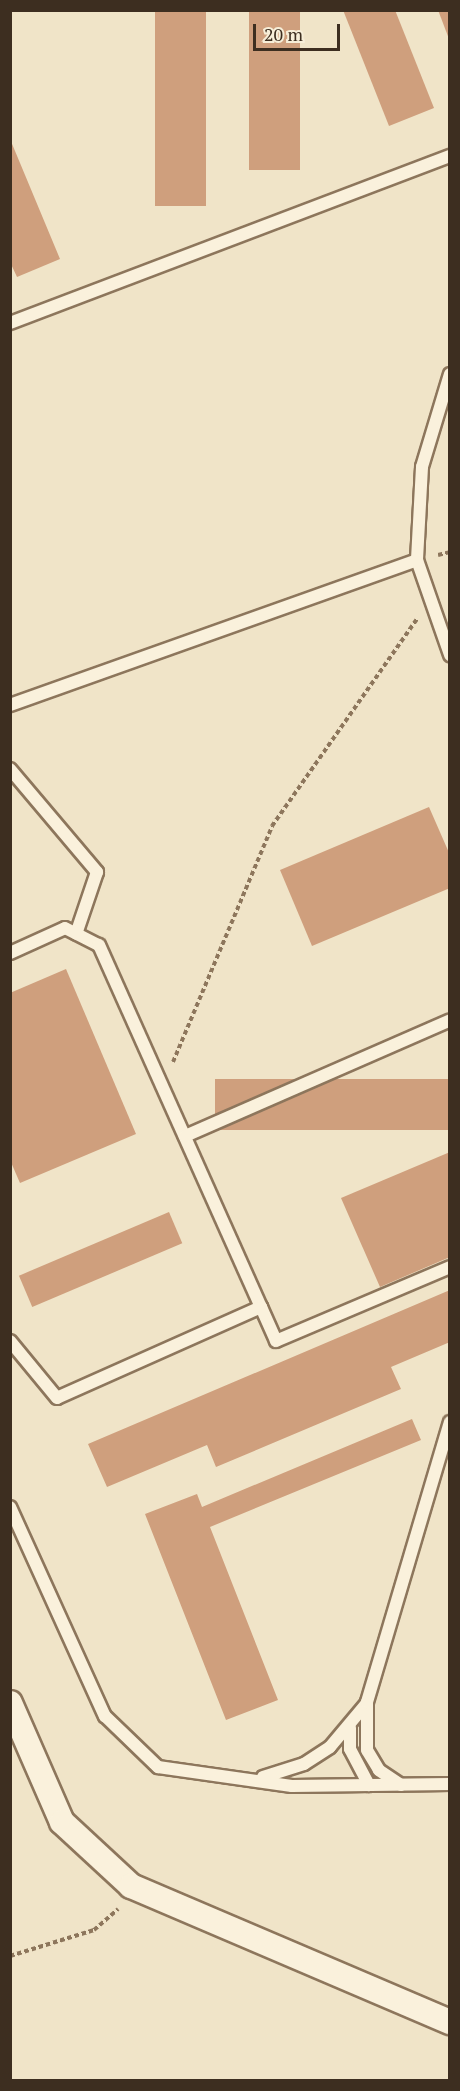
<!DOCTYPE html>
<style>
body{margin:0}
#map{position:relative;width:460px;height:2091px;overflow:hidden;background:#f0e4c8;font-family:"PT Serif",serif}
div>[style]{position:absolute}
.building>*{inset:0;background:#cf9f7d;transform-origin:0 0}
.path>*{height:4px;margin-top:-2px;transform-origin:0;background:repeating-linear-gradient(90deg,#8d765c 0 4.5px,transparent 0 7.5px)}
.roads{filter:drop-shadow(2px 0 #8d765c) drop-shadow(-2px 0 #8d765c) drop-shadow(0 2px #8d765c) drop-shadow(0 -2px #8d765c)}
.service>*{height:12px;margin:-6px;padding:0 6px;transform-origin:6px;border-radius:6px;background:#faf1dc}
.minor>*{height:24px;margin:-12px;padding:0 12px;transform-origin:12px;border-radius:12px;background:#faf1dc}
span{translate:-50% -50%;white-space:nowrap;text-align:center;line-height:1.15;-webkit-text-stroke:4.5px #f7eed8;paint-order:stroke}
.frame{position:absolute;inset:0;border:12px solid #3d2e20;pointer-events:none}
.scale{position:absolute;left:253px;top:24px;width:87px;height:27px;box-sizing:border-box;border:3px solid #3d2e20;border-top:0;padding-left:8px;font-size:18px;line-height:21px;white-space:nowrap;color:#3d2e20;-webkit-text-stroke:4px #f7eed8;paint-order:stroke}
</style>
<div id="map">
<div class="building">
<i style="left:155px;top:10px;width:51px;height:196px"></i>
<i style="left:249px;top:10px;width:51px;height:160px"></i>
<i style="clip-path:polygon(343px 10px,395px 10px,434px 108px,389px 126px)"></i>
<i style="clip-path:polygon(438px 10px,450px 10px,450px 39px,449px 39px)"></i>
<i style="clip-path:polygon(10px 139px,60px 259px,17px 277px,10px 262px)"></i>
<i style="clip-path:polygon(429px 807px,450px 855px,450px 888px,312px 946px,280px 870px)"></i>
<i style="clip-path:polygon(66px 969px,136px 1134px,20px 1183px,10px 1160px,10px 993px)"></i>
<i style="left:450px;top:1079px;width:51px;height:235px;rotate:90deg"></i>
<i style="clip-path:polygon(450px 1152px,450px 1257px,380px 1287px,341px 1198px)"></i>
<i style="left:169px;top:1212px;width:34px;height:163px;rotate:67deg"></i>
<i style="clip-path:polygon(450px 1290px,450px 1342px,391px 1367px,401px 1389px,216px 1467px,207px 1445px,107px 1487px,88px 1444px)"></i>
<i style="clip-path:polygon(412px 1419px,421px 1440px,210px 1527px,278px 1700px,226px 1720px,145px 1514px,197px 1494px,202px 1507px)"></i>
</div>
<div class="path">
<i style="left:438px;top:555px;width:12px;rotate:-14deg"></i>
<i style="left:173px;top:1062px;width:256px;rotate:-67.2deg"></i>
<i style="left:272px;top:826px;width:253px;rotate:-55deg"></i>
<i style="left:10px;top:1956px;width:88px;rotate:-17.2deg"></i>
<i style="left:94px;top:1930px;width:32px;rotate:-41deg"></i>
</div>
<div class="roads">
<div class="service">
<i style="left:10px;top:323px;width:471px;rotate:-20.8deg"></i>
<i style="left:450px;top:374px;width:97px;rotate:106.8deg"></i>
<i style="left:422px;top:467px;width:93px;rotate:93.1deg"></i>
<i style="left:417px;top:560px;width:101px;rotate:70.8deg"></i>
<i style="left:10px;top:705px;width:432px;rotate:-19.6deg"></i>
<i style="left:10px;top:769px;width:135px;rotate:49.8deg"></i>
<i style="left:97px;top:872px;width:65px;rotate:108.7deg"></i>
<i style="left:10px;top:953px;width:60px;rotate:-24.4deg"></i>
<i style="left:65px;top:928px;width:38px;rotate:27deg"></i>
<i style="left:99px;top:945px;width:397px;rotate:65.9deg"></i>
<i style="left:261px;top:1307px;width:223px;rotate:156deg"></i>
<i style="left:57px;top:1398px;width:74px;rotate:-129.5deg"></i>
<i style="left:185px;top:1136px;width:289px;rotate:-23.6deg"></i>
<i style="left:261px;top:1307px;width:37px;rotate:66deg"></i>
<i style="left:276px;top:1341px;width:189px;rotate:-23deg"></i>
<i style="left:10px;top:1507px;width:230px;rotate:65.6deg"></i>
<i style="left:105px;top:1716px;width:74px;rotate:43.9deg"></i>
<i style="left:158px;top:1767px;width:135px;rotate:8.1deg"></i>
<i style="left:292px;top:1786px;width:158px;rotate:-0.7deg"></i>
<i style="left:350px;top:1728px;width:21px;rotate:90deg"></i>
<i style="left:350px;top:1749px;width:41px;rotate:62.2deg"></i>
<i style="left:263px;top:1777px;width:43px;rotate:-17.6deg"></i>
<i style="left:304px;top:1764px;width:31px;rotate:-33deg"></i>
<i style="left:330px;top:1747px;width:57px;rotate:-49.9deg"></i>
<i style="left:401px;top:1785px;width:27px;rotate:-146deg"></i>
<i style="left:379px;top:1770px;width:23px;rotate:-121deg"></i>
<i style="left:367px;top:1750px;width:48px;rotate:-90deg"></i>
<i style="left:367px;top:1702px;width:292px;rotate:-73.5deg"></i>
</div>
<div class="minor">
<i style="left:10px;top:1703px;width:130px;rotate:66.4deg"></i>
<i style="left:62px;top:1822px;width:94px;rotate:42.8deg"></i>
<i style="left:131px;top:1886px;width:347px;rotate:23.1deg"></i>
</div>
</div>
<div class="frame"></div>
<div class="scale">20 m</div>
</div>
